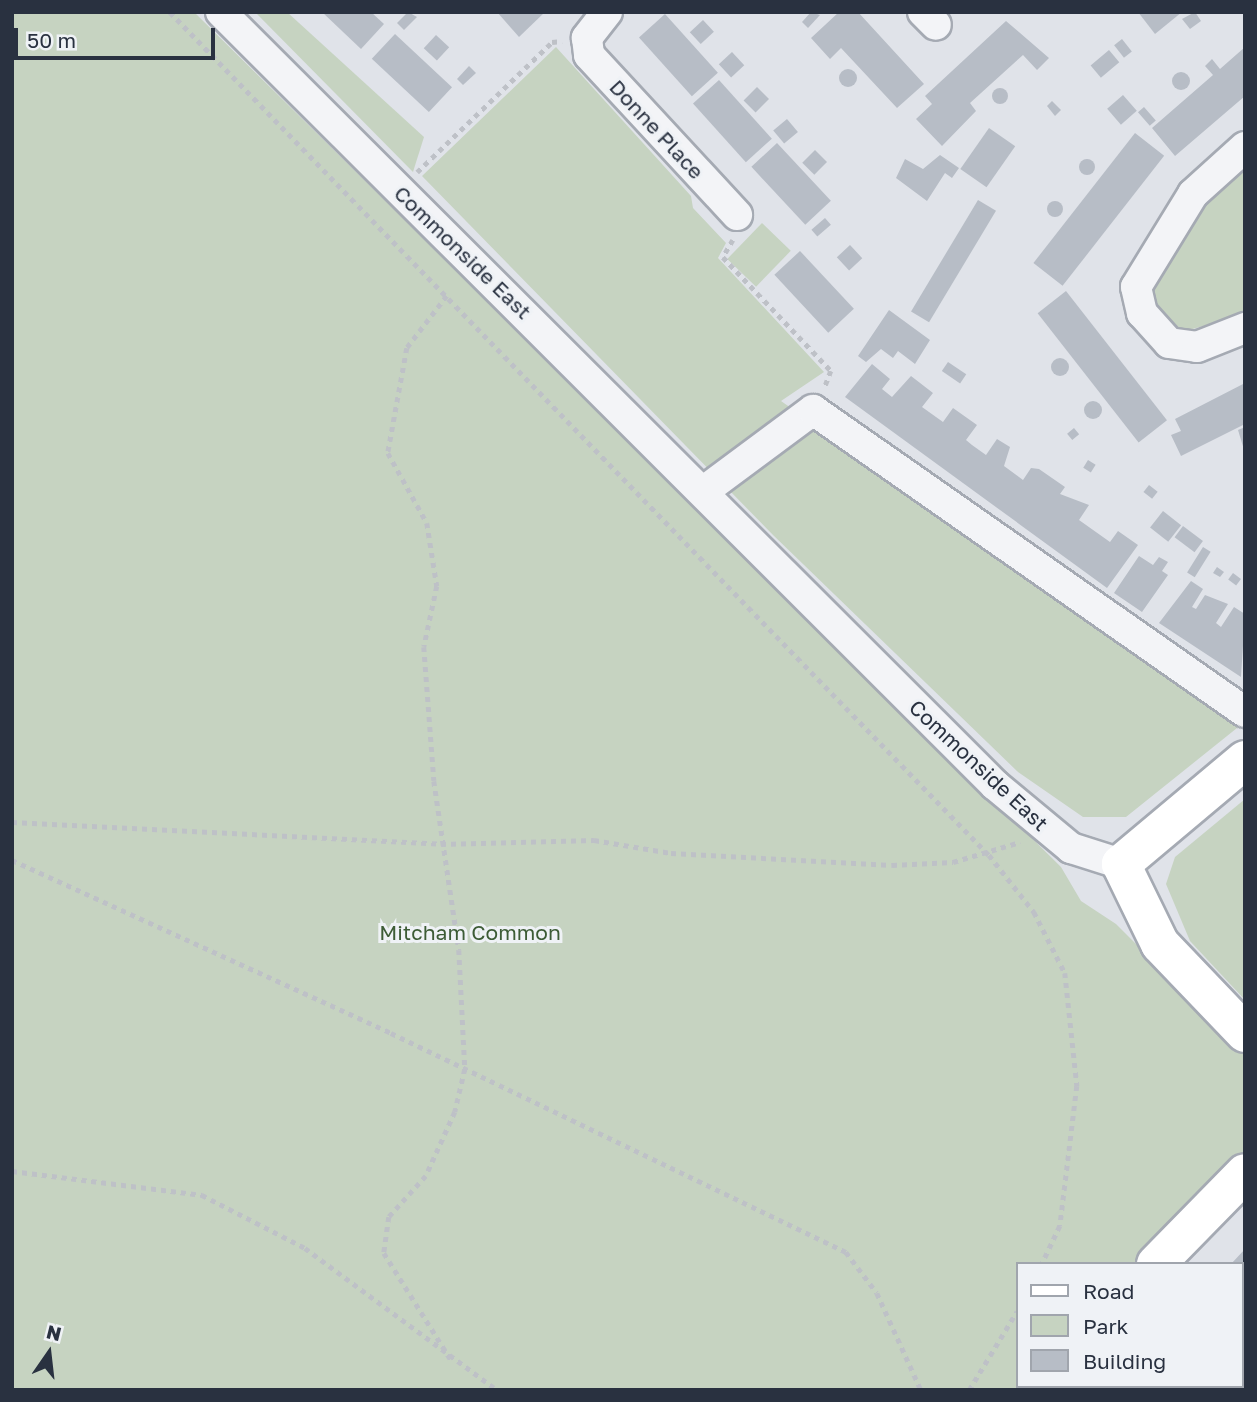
<!DOCTYPE html>
<style>
body{margin:0}
#map{position:relative;width:1257px;height:1402px;overflow:hidden;background:#e0e3e9;font-family:"Golos Text",sans-serif}
div>[style]{position:absolute}
.green>*{inset:0;background:#c6d3c1;transform-origin:0 0}
.building>*{inset:0;background:#b7bdc6;transform-origin:0 0}
.round{border-radius:50%}
.path>*{height:4.5px;margin-top:-2.25px;transform-origin:0;background:repeating-linear-gradient(90deg,#bec1c7 0 5px,transparent 0 10px)}
.roads{filter:drop-shadow(2px 0 #a5aab3) drop-shadow(-2px 0 #a5aab3) drop-shadow(0 2px #a5aab3) drop-shadow(0 -2px #a5aab3)}
.minor>*{height:30px;margin:-15px;padding:0 15px;transform-origin:15px;border-radius:15px;background:#f3f4f7}
.major>*{height:38px;margin:-19px;padding:0 19px;transform-origin:19px;border-radius:19px;background:#fff}
span{translate:-50% -50%;white-space:nowrap;text-align:center;line-height:1.15;-webkit-text-stroke:6px #eff2f6;paint-order:stroke}
.street-label{font-size:21px;color:#293140}
.park-label{font-size:21px;color:#3d5c36}
.frame{position:absolute;inset:0;border:14px solid #293140;pointer-events:none}
.legend{position:absolute;left:1016px;top:1262px;width:228px;height:126px;box-sizing:border-box;background:#eff2f6;border:2px solid #a0a5ad;margin:0;padding:9px 12px;list-style:none;font-size:21px;color:#293140}
.legend li{display:flex;align-items:center;gap:14px;height:35px}
.legend b{width:35px;border:2px solid #a0a5ad}
.north{position:absolute;left:14px;top:1318px;width:70px;height:70px;-webkit-text-stroke:5px #eff2f6;paint-order:stroke;rotate:14deg;font-size:19px;font-weight:700;line-height:28px;text-align:center;color:#293140}
.north::after{content:'';display:block;margin:auto;width:24px;height:32px;background:#293140;clip-path:polygon(50% 0,100% 100%,50% 72%,0 100%)}
.scale{position:absolute;left:14px;top:28px;width:201px;height:32px;box-sizing:border-box;border:4px solid #293140;border-top:0;padding-left:9px;font-size:21px;line-height:24px;white-space:nowrap;color:#293140;-webkit-text-stroke:5px #eff2f6;paint-order:stroke}
</style>
<div id="map">
<div class="green">
<i style="clip-path:polygon(12px 12px,194px 12px,1061px 867px,1081px 901px,1116px 924px,1245px 1053px,1245px 1158px,1141px 1264px,1017px 1264px,1020px 1390px,12px 1390px)"></i>
<i style="clip-path:polygon(255px 12px,287px 12px,424px 137px,413px 172px)"></i>
<i style="clip-path:polygon(556px 47px,691px 196px,693px 208px,726px 243px,718px 258px,824px 372px,781px 401px,1242px 724px,1126px 817px,1083px 817px,1018px 772px,773px 535px,422px 176px)"></i>
<i style="clip-path:polygon(1245px 164px,1245px 315px,1181px 332px,1155px 309px,1150px 290px,1204px 195px)"></i>
<i style="left:762px;top:223px;width:40px;height:50px;rotate:44deg"></i>
<i style="clip-path:polygon(1245px 799px,1245px 1000px,1190px 941px,1166px 884px,1175px 857px)"></i>
</div>
<div class="building">
<i style="clip-path:polygon(322px 12px,371px 12px,384px 24px,361px 49px)"></i>
<i style="clip-path:polygon(408px 12px,417px 17px,404px 30px,397px 23px)"></i>
<i style="clip-path:polygon(497px 12px,545px 12px,519px 37px)"></i>
<i style="clip-path:polygon(811px 12px,820px 15px,808px 28px,802px 22px)"></i>
<i style="clip-path:polygon(839px 12px,858px 12px,924px 84px,897px 108px,841px 48px,830px 59px,811px 38px)"></i>
<i style="clip-path:polygon(1138px 12px,1182px 12px,1155px 34px)"></i>
<i style="clip-path:polygon(1195px 12px,1201px 21px,1190px 29px,1182px 19px)"></i>
<i style="left:665px;top:14px;width:79px;height:35px;rotate:48deg"></i>
<i style="left:703px;top:20px;width:16px;height:18px;rotate:47deg"></i>
<i style="clip-path:polygon(1006px 21px,1049px 58px,1037px 70px,1023px 55px,970px 103px,976px 111px,942px 146px,916px 119px,932px 104px,925px 96px)"></i>
<i style="left:395px;top:34px;width:78px;height:34px;rotate:43deg"></i>
<i style="left:436px;top:35px;width:18px;height:18px;rotate:43deg"></i>
<i style="left:1122px;top:39px;width:16px;height:10px;rotate:52deg"></i>
<i style="clip-path:polygon(1245px 47px,1245px 96px,1175px 156px,1152px 128px,1213px 75px,1205px 66px,1212px 59px,1220px 69px)"></i>
<i style="left:1109px;top:50px;width:16px;height:24px;rotate:50deg"></i>
<i style="left:732px;top:52px;width:18px;height:18px;rotate:47deg"></i>
<i style="clip-path:polygon(469px 66px,476px 73px,463px 85px,457px 79px)"></i>
<i class="round" style="left:839px;top:69px;width:18px;height:18px"></i>
<i class="round" style="left:1172px;top:72px;width:18px;height:18px"></i>
<i style="left:719px;top:80px;width:79px;height:35px;rotate:48deg"></i>
<i style="left:757px;top:87px;width:17px;height:19px;rotate:45deg"></i>
<i class="round" style="left:992px;top:88px;width:16px;height:16px"></i>
<i style="left:1123px;top:95px;width:21px;height:21px;rotate:49deg"></i>
<i style="clip-path:polygon(1052px 101px,1061px 110px,1055px 116px,1047px 106px)"></i>
<i style="left:1144px;top:107px;width:18px;height:8px;rotate:49deg"></i>
<i style="left:787px;top:119px;width:17px;height:18px;rotate:50deg"></i>
<i style="left:989px;top:128px;width:32px;height:50px;rotate:35deg"></i>
<i style="left:1135px;top:133px;width:37px;height:165px;rotate:38deg"></i>
<i style="left:777px;top:143px;width:79px;height:35px;rotate:47deg"></i>
<i style="left:815px;top:150px;width:17px;height:18px;rotate:45deg"></i>
<i style="clip-path:polygon(940px 155px,959px 168px,952px 178px,945px 173px,927px 201px,896px 178px,905px 159px,923px 169px)"></i>
<i class="round" style="left:1079px;top:159px;width:16px;height:16px"></i>
<i style="left:978px;top:200px;width:21px;height:130px;rotate:31deg"></i>
<i class="round" style="left:1047px;top:201px;width:16px;height:16px"></i>
<i style="left:825px;top:218px;width:9px;height:18px;rotate:49deg"></i>
<i style="left:850px;top:245px;width:18px;height:18px;rotate:47deg"></i>
<i style="left:800px;top:251px;width:79px;height:35px;rotate:47deg"></i>
<i style="left:1066px;top:291px;width:164px;height:36px;rotate:52deg"></i>
<i style="clip-path:polygon(889px 310px,930px 340px,915px 364px,898px 351px,893px 358px,881px 349px,866px 362px,858px 356px)"></i>
<i class="round" style="left:1051px;top:358px;width:18px;height:18px"></i>
<i style="left:948px;top:362px;width:22px;height:11px;rotate:34deg"></i>
<i style="clip-path:polygon(872px 364px,890px 379px,882px 389px,892px 397px,911px 376px,933px 393px,922px 407px,943px 422px,953px 408px,977px 425px,966px 440px,972px 445px,986px 455px,997px 439px,1010px 447px,1004px 466px,1023px 480px,1031px 468px,1039px 469px,1065px 487px,1060px 494px,1089px 505px,1079px 520px,1110px 542px,1118px 531px,1138px 545px,1107px 588px,845px 397px)"></i>
<i style="clip-path:polygon(1245px 383px,1245px 424px,1181px 456px,1171px 435px,1181px 431px,1175px 419px)"></i>
<i class="round" style="left:1084px;top:401px;width:18px;height:18px"></i>
<i style="clip-path:polygon(1245px 427px,1245px 453px,1238px 430px)"></i>
<i style="left:1074px;top:428px;width:8px;height:9px;rotate:50deg"></i>
<i style="left:1088px;top:460px;width:9px;height:9px;rotate:32deg"></i>
<i style="left:1149px;top:485px;width:11px;height:9px;rotate:38deg"></i>
<i style="left:1163px;top:511px;width:23px;height:21px;rotate:38deg"></i>
<i style="left:1183px;top:526px;width:25px;height:14px;rotate:37deg"></i>
<i style="left:1203px;top:547px;width:9px;height:30px;rotate:32deg"></i>
<i style="clip-path:polygon(1139px 556px,1153px 565px,1159px 557px,1168px 562px,1162px 571px,1168px 575px,1142px 612px,1114px 593px)"></i>
<i style="clip-path:polygon(1217px 567px,1224px 572px,1220px 577px,1213px 573px)"></i>
<i style="left:1233px;top:573px;width:10px;height:8px;rotate:37deg"></i>
<i style="clip-path:polygon(1191px 581px,1203px 589px,1192px 607px,1196px 609px,1205px 595px,1228px 604px,1216px 623px,1221px 627px,1234px 607px,1245px 614px,1241px 677px,1159px 623px)"></i>
<i style="clip-path:polygon(1245px 1249px,1245px 1307px,1241px 1264px,1231px 1264px)"></i>
<i style="clip-path:polygon(1108px 1386px,1206px 1386px,1104px 1390px)"></i>
</div>
<div class="path">
<i style="left:170px;top:12px;width:1175px;rotate:45.83deg"></i>
<i style="left:989px;top:855px;width:73px;rotate:51.7deg"></i>
<i style="left:1034px;top:912px;width:68px;rotate:63.1deg"></i>
<i style="left:1065px;top:973px;width:114px;rotate:83.9deg"></i>
<i style="left:1077px;top:1086px;width:141px;rotate:96.9deg"></i>
<i style="left:1060px;top:1226px;width:42px;rotate:115.3deg"></i>
<i style="left:417px;top:172px;width:187px;rotate:-43.9deg"></i>
<i style="left:552px;top:42px;width:10px;rotate:-6deg"></i>
<i style="left:733px;top:240px;width:20px;rotate:120deg"></i>
<i style="left:723px;top:257px;width:157px;rotate:46.5deg"></i>
<i style="left:831px;top:371px;width:17px;rotate:111deg"></i>
<i style="left:447px;top:296px;width:66px;rotate:127.6deg"></i>
<i style="left:407px;top:348px;width:107px;rotate:100.3deg"></i>
<i style="left:388px;top:453px;width:80px;rotate:60.9deg"></i>
<i style="left:427px;top:523px;width:64px;rotate:81deg"></i>
<i style="left:437px;top:586px;width:62px;rotate:102deg"></i>
<i style="left:424px;top:647px;width:134px;rotate:85.7deg"></i>
<i style="left:434px;top:781px;width:171px;rotate:81.6deg"></i>
<i style="left:459px;top:950px;width:119px;rotate:87.1deg"></i>
<i style="left:465px;top:1069px;width:44px;rotate:103.1deg"></i>
<i style="left:455px;top:1112px;width:70px;rotate:114.4deg"></i>
<i style="left:426px;top:1176px;width:55px;rotate:132.1deg"></i>
<i style="left:389px;top:1217px;width:36px;rotate:98deg"></i>
<i style="left:384px;top:1253px;width:126px;rotate:57.9deg"></i>
<i style="left:12px;top:822px;width:430px;rotate:2.9deg"></i>
<i style="left:441px;top:844px;width:153px;rotate:-1.5deg"></i>
<i style="left:594px;top:840px;width:78px;rotate:9.6deg"></i>
<i style="left:671px;top:853px;width:221px;rotate:3.1deg"></i>
<i style="left:892px;top:865px;width:61px;rotate:-2.8deg"></i>
<i style="left:953px;top:862px;width:70px;rotate:-16.6deg"></i>
<i style="left:12px;top:860px;width:417px;rotate:24.5deg"></i>
<i style="left:391px;top:1033px;width:505px;rotate:25.7deg"></i>
<i style="left:846px;top:1252px;width:51px;rotate:52.9deg"></i>
<i style="left:877px;top:1293px;width:107px;rotate:65.6deg"></i>
<i style="left:12px;top:1171px;width:192px;rotate:7.2deg"></i>
<i style="left:202px;top:1195px;width:116px;rotate:27.2deg"></i>
<i style="left:305px;top:1248px;width:239px;rotate:36.5deg"></i>
<i style="left:969px;top:1390px;width:92px;rotate:-58.7deg"></i>
</div>
<div class="roads">
<div class="minor">
<i style="left:221px;top:12px;width:1094px;rotate:44.96deg"></i>
<i style="left:995px;top:785px;width:99px;rotate:39.7deg"></i>
<i style="left:1071px;top:848px;width:52px;rotate:17.7deg"></i>
<i style="left:607px;top:12px;width:33px;rotate:128deg"></i>
<i style="left:587px;top:38px;width:17px;rotate:83deg"></i>
<i style="left:589px;top:55px;width:218px;rotate:47.2deg"></i>
<i style="left:923px;top:12px;width:18px;rotate:45deg"></i>
<i style="left:1245px;top:147px;width:70px;rotate:137.9deg"></i>
<i style="left:1193px;top:194px;width:109px;rotate:121.5deg"></i>
<i style="left:1136px;top:287px;width:27px;rotate:77deg"></i>
<i style="left:1142px;top:313px;width:40px;rotate:48deg"></i>
<i style="left:1169px;top:343px;width:28px;rotate:8deg"></i>
<i style="left:1197px;top:347px;width:52px;rotate:-21.6deg"></i>
<i style="left:704px;top:491px;width:136px;rotate:-36.6deg"></i>
<i style="left:813px;top:410px;width:527px;rotate:34.96deg"></i>
<i style="left:1241px;top:1348px;width:5px;rotate:37deg"></i>
</div>
<div class="major">
<i style="left:1245px;top:760px;width:162px;rotate:140deg"></i>
<i style="left:1121px;top:864px;width:89px;rotate:64deg"></i>
<i style="left:1160px;top:944px;width:123px;rotate:46.3deg"></i>
<i style="left:1156px;top:1264px;width:127px;rotate:-45.6deg"></i>
<i style="left:1038px;top:1390px;width:5px;rotate:-53deg"></i>
</div>
</div>
<div class="street-label">
<span style="left:657px;top:129px;rotate:47deg">Donne Place</span>
<span style="left:463px;top:252px;rotate:44deg">Commonside East</span>
<span style="left:979px;top:765px;rotate:43deg">Commonside East</span>
</div>
<div class="park-label">
<span style="left:470px;top:932px">Mitcham Common</span>
</div>
<div class="frame"></div>
<ul class="legend">
<li><b style="height:9px;background:#fff"></b>Road</li>
<li><b style="height:19px;background:#c6d3c1"></b>Park</li>
<li><b style="height:19px;background:#b7bdc6"></b>Building</li>
</ul>
<div class="north">N</div>
<div class="scale">50 m</div>
</div>
